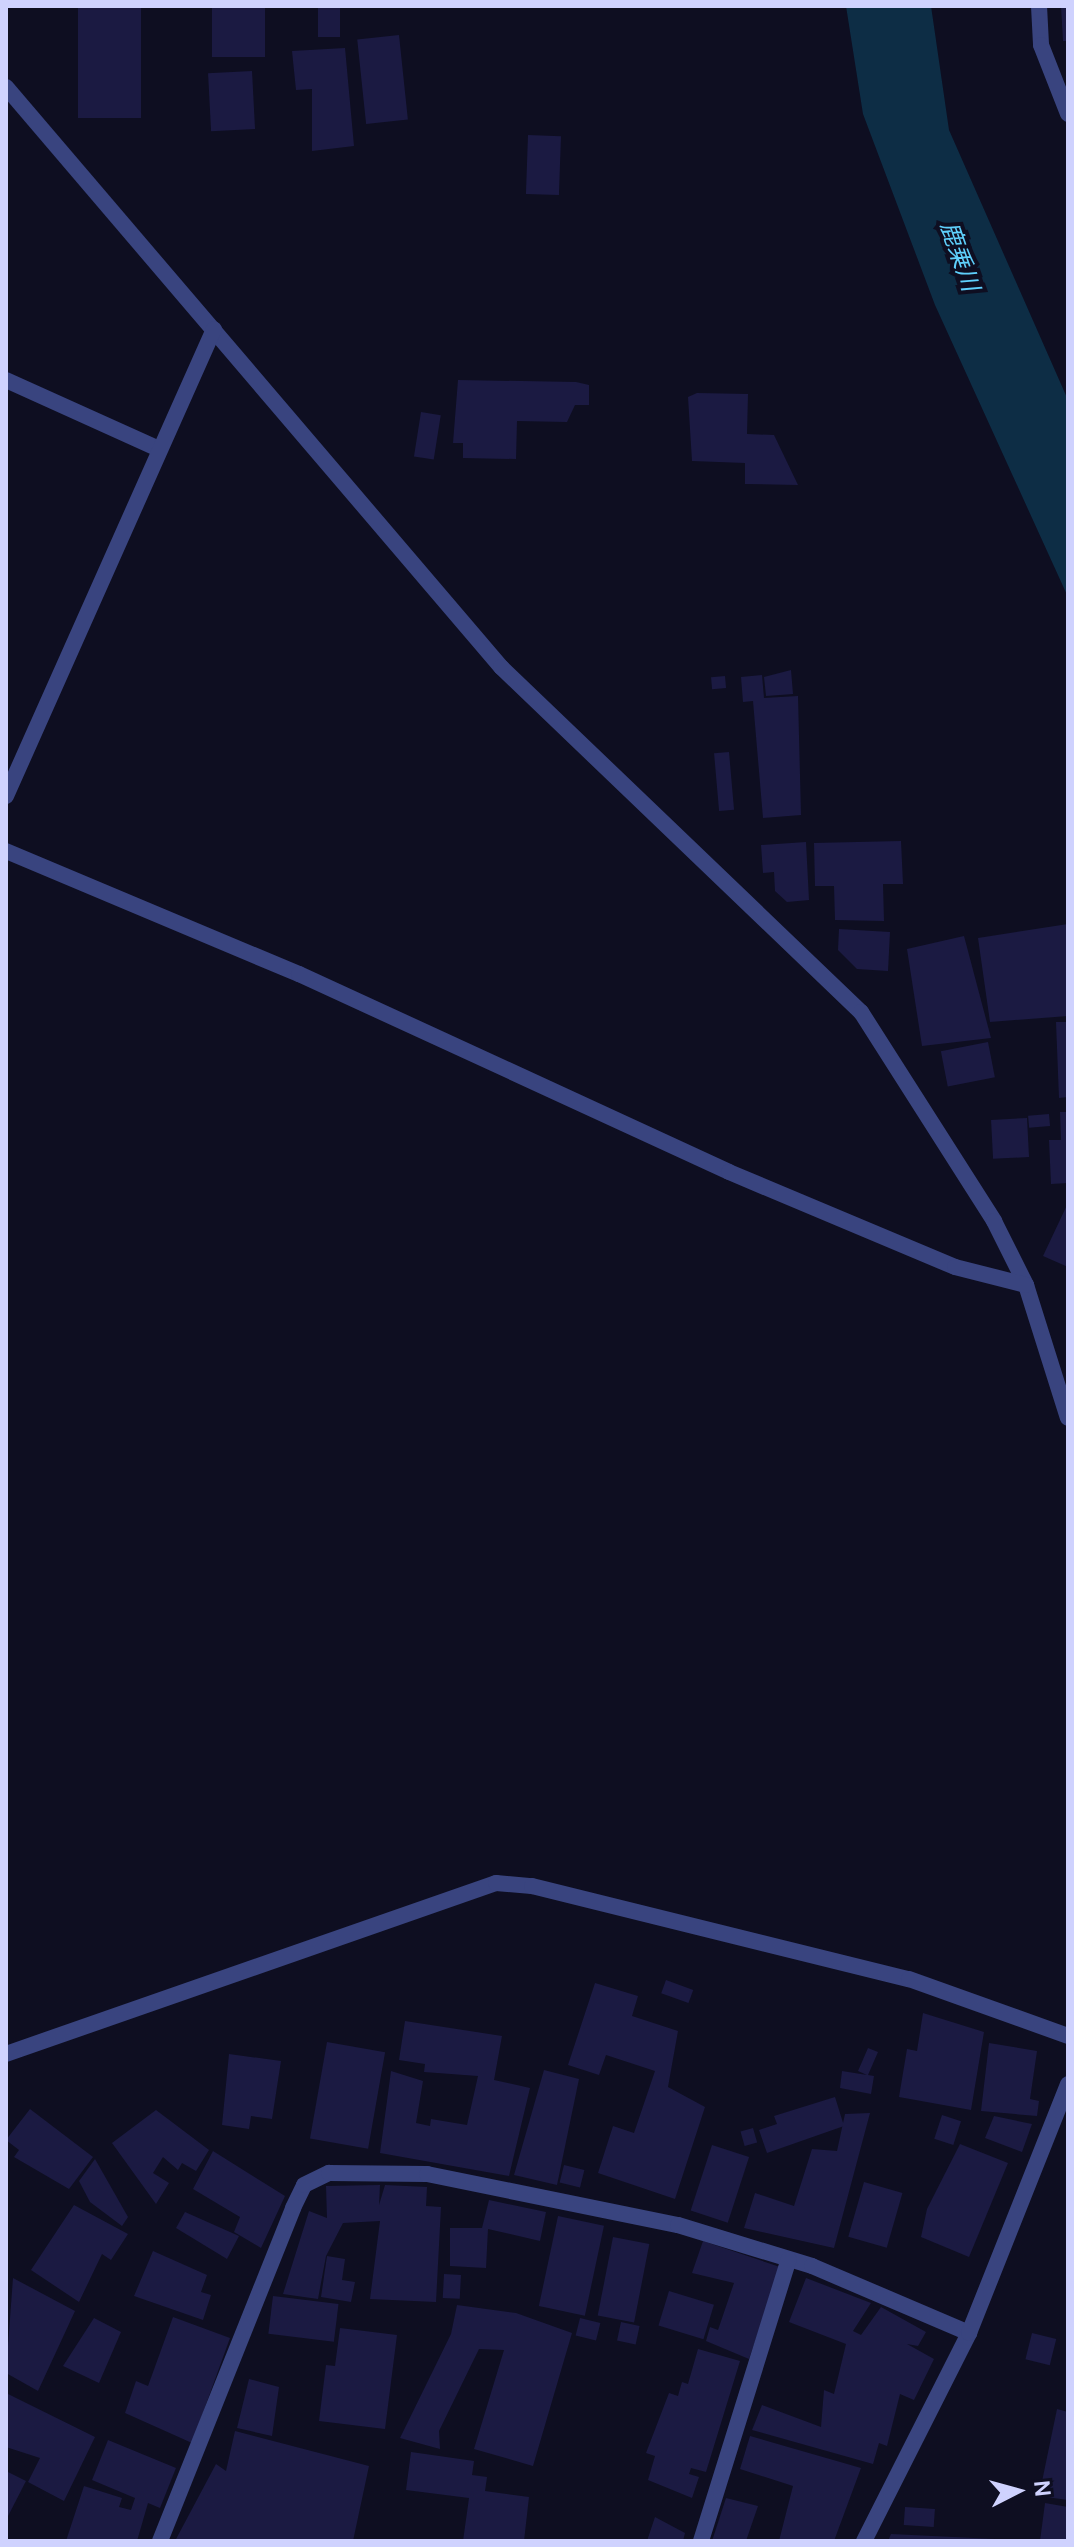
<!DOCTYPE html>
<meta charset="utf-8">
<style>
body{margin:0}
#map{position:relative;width:1074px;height:2547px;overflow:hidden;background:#0e0e21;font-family:"DM Sans","Noto Sans JP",sans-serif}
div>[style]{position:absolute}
.water>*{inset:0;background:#0d2d45}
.building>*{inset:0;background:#1b1a42;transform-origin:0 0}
.minor>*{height:16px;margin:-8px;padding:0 8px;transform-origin:8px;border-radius:8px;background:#39447f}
span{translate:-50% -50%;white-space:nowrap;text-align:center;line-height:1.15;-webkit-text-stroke:8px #0e0e21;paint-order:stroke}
.water-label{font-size:24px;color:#5fd0fc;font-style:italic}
.frame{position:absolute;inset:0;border:8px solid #cfd2fe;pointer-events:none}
.north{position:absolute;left:978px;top:2451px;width:80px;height:80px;-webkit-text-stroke:6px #0e0e21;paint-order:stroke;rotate:84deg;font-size:22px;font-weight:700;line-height:32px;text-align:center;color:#cfd2fe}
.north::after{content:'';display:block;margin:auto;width:28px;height:36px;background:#cfd2fe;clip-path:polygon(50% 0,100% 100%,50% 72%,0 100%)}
</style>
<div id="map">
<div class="water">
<i style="clip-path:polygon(846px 6px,931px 6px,949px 130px,1068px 400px,1068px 597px,935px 305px,863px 114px)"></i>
</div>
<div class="building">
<i style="left:78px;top:6px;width:63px;height:112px"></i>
<i style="left:212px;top:6px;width:53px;height:51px"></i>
<i style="left:318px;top:6px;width:22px;height:31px"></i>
<i style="clip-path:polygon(1061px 6px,1068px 6px,1068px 41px,1063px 41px)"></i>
<i style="left:399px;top:35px;width:85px;height:42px;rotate:84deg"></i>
<i style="clip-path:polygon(345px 48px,354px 146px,312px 151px,312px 89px,296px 90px,292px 51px)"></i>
<i style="left:252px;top:71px;width:58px;height:44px;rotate:87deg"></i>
<i style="left:528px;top:135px;width:33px;height:59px;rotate:2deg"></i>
<i style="clip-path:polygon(458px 380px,576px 382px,589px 385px,589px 405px,575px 405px,567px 422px,517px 421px,516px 459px,463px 458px,463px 443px,453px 443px)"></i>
<i style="clip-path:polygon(697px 393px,748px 394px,747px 434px,774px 435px,798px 485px,745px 484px,745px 463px,692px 461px,688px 397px)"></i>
<i style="left:421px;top:412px;width:20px;height:45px;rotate:9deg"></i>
<i style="clip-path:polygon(791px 670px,793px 694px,766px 696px,764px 677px)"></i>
<i style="clip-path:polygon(762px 675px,764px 698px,798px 696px,801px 815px,763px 818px,753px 701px,743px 702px,741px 677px)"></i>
<i style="left:725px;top:676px;width:12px;height:14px;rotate:85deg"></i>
<i style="left:729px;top:752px;width:58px;height:15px;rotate:85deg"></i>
<i style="clip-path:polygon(901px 841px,903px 884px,883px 884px,884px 921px,835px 920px,834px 886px,815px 886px,814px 843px)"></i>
<i style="clip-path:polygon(806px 842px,809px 900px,787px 902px,775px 891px,774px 872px,763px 873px,761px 845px)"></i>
<i style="clip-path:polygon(1068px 924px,1068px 1016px,990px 1022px,978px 938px)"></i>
<i style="clip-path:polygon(839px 929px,890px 932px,888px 971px,857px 969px,838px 950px)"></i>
<i style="clip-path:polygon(964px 936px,991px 1038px,922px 1046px,907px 949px)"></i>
<i style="clip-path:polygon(1056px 1022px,1068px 1022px,1068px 1097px,1059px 1098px)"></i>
<i style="left:988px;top:1042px;width:36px;height:48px;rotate:79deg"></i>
<i style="clip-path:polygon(1060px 1112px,1068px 1112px,1068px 1183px,1051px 1184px,1049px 1140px,1061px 1140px)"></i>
<i style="left:1049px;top:1114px;width:12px;height:21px;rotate:85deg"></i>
<i style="left:1027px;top:1118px;width:39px;height:36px;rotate:87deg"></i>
<i style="clip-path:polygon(1068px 1203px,1068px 1267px,1043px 1256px)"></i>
<i style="left:666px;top:1980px;width:29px;height:14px;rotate:20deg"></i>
<i style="clip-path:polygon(595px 1983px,638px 1996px,632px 2016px,678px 2031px,668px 2087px,705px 2107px,675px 2199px,598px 2173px,613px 2126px,634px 2133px,655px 2071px,606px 2055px,599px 2075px,568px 2065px)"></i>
<i style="clip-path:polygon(923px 2013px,984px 2032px,971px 2110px,899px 2097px,907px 2049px,917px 2051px)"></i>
<i style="clip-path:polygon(405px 2021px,502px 2036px,494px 2080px,530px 2088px,509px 2176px,380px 2153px,391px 2071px,423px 2081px,416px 2123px,430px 2126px,431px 2119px,467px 2125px,478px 2076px,424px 2072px,425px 2064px,399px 2060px)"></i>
<i style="left:327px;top:2042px;width:59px;height:98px;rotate:10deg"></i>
<i style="clip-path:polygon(989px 2043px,1037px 2051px,1030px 2099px,1039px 2101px,1037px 2116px,981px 2111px)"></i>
<i style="clip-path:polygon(868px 2048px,878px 2052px,868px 2075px,874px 2076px,871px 2094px,840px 2088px,842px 2071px,867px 2075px,858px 2071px)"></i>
<i style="clip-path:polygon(229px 2054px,281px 2061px,272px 2119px,251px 2116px,249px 2129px,222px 2125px)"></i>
<i style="clip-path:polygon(544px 2070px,579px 2079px,557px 2185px,514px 2175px)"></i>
<i style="clip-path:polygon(835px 2097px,844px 2126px,767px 2153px,759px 2130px,777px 2124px,774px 2116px)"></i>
<i style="clip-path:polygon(30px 2109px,93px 2157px,69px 2189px,14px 2157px,19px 2150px,6px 2140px)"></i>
<i style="clip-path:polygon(156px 2110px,209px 2150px,196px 2171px,182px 2163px,178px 2170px,163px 2157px,153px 2173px,169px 2183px,156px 2204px,112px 2143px)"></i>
<i style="clip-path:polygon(870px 2113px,834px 2248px,744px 2228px,755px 2193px,794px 2206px,812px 2149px,837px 2151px,845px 2114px)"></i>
<i style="left:942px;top:2115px;width:20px;height:25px;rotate:18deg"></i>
<i style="clip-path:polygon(994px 2116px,1032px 2124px,1022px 2152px,985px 2138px)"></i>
<i style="left:753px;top:2128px;width:15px;height:13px;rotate:74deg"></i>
<i style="clip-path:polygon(960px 2144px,1008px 2163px,969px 2257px,921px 2237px,927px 2209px)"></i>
<i style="left:712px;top:2145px;width:39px;height:69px;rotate:18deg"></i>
<i style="clip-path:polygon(213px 2151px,285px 2196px,261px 2248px,234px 2232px,240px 2217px,193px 2189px)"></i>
<i style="clip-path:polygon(95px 2159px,128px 2217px,122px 2226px,90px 2202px,79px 2181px)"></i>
<i style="left:564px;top:2165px;width:21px;height:18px;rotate:14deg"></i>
<i style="left:864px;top:2182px;width:40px;height:57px;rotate:16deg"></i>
<i style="clip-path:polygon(380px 2185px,379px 2205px,385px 2185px,427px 2187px,426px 2206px,441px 2207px,436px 2302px,370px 2299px,380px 2221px,343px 2223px,326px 2256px,318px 2299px,283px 2294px,309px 2211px,327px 2218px,326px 2186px)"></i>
<i style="clip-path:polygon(489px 2200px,546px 2212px,540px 2241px,488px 2229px,486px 2268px,450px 2266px,450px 2228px,482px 2228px)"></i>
<i style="clip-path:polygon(74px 2205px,128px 2234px,111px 2260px,102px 2254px,79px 2302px,31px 2270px)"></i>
<i style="clip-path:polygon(185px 2212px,239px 2236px,227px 2259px,176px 2228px)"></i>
<i style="left:558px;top:2216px;width:47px;height:92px;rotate:12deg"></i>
<i style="left:613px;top:2237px;width:37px;height:80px;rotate:11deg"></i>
<i style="clip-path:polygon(703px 2241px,780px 2267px,749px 2359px,706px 2341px,710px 2327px,718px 2330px,734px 2283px,692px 2273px)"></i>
<i style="clip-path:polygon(153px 2251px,207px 2275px,201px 2292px,211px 2295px,203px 2320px,134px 2296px)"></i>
<i style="clip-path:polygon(327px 2256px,345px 2259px,342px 2280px,355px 2282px,351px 2302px,321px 2297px)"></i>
<i style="left:444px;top:2274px;width:17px;height:24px;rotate:3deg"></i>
<i style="clip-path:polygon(13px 2278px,75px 2311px,38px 2391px,6px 2373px)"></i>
<i style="clip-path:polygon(806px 2278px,871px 2303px,853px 2331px,861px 2335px,881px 2307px,926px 2332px,918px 2346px,907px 2344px,934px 2359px,914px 2400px,900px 2394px,887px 2446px,879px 2443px,873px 2464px,752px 2430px,762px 2405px,821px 2427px,824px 2390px,834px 2394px,846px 2344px,789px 2322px)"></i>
<i style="left:669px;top:2291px;width:47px;height:36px;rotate:17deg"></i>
<i style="left:273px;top:2296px;width:66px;height:38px;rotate:7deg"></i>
<i style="clip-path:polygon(457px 2305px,516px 2313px,572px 2333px,533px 2466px,474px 2449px,504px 2350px,479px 2349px,439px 2431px,440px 2449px,400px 2438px,451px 2334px)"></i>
<i style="clip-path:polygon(173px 2317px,230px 2338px,192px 2443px,125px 2413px,136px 2381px,148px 2386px)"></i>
<i style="clip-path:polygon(94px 2318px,121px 2332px,99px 2383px,63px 2366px)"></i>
<i style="left:580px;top:2318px;width:21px;height:18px;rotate:14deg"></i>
<i style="left:621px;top:2322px;width:19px;height:19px;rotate:12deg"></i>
<i style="clip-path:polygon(340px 2328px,397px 2335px,385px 2429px,319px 2421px,326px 2365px,335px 2366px)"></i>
<i style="left:1032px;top:2333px;width:25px;height:27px;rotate:14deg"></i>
<i style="clip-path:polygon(698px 2349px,740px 2361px,706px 2472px,691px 2468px,689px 2474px,699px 2477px,692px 2498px,648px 2480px,655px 2456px,646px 2453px,669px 2393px,678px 2396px,682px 2382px,688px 2384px)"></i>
<i style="clip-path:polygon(249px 2379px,279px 2387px,272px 2436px,237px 2428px)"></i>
<i style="clip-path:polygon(6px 2393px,95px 2437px,64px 2501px,28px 2482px,40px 2458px,6px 2447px)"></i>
<i style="clip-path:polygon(1057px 2409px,1068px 2412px,1068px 2500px,1039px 2496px)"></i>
<i style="clip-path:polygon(235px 2431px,369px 2466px,353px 2541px,175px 2541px,216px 2464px,226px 2471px)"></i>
<i style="clip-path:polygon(750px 2436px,861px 2468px,834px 2541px,779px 2541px,793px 2486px,740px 2469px)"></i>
<i style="clip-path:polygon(108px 2440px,176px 2468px,160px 2508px,148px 2503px,137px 2541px,66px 2541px,84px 2486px,122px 2498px,119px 2507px,131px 2510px,135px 2498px,92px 2480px)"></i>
<i style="clip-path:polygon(411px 2452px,474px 2461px,472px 2475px,487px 2477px,485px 2491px,529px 2497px,524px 2541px,463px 2541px,469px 2498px,406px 2490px)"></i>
<i style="clip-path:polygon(6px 2471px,26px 2481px,6px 2520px)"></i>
<i style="clip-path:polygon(726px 2498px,758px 2506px,746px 2541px,712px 2541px)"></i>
<i style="clip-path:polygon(1045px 2503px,1068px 2507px,1068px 2541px,1040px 2541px)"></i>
<i style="left:905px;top:2507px;width:30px;height:18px;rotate:4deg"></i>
<i style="clip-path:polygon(655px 2517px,685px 2533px,683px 2541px,647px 2541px)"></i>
<i style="clip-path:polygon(891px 2534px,995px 2539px,995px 2541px,888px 2541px)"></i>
</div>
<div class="minor">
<i style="left:1039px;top:6px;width:39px;rotate:87deg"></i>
<i style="left:1041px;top:45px;width:74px;rotate:68.6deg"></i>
<i style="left:6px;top:87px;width:763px;rotate:49.52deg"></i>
<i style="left:501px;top:667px;width:499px;rotate:43.8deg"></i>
<i style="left:861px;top:1012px;width:248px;rotate:57.5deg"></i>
<i style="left:994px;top:1221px;width:72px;rotate:63.4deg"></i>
<i style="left:1026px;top:1285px;width:139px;rotate:72.5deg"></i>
<i style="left:6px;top:380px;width:168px;rotate:24.3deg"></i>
<i style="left:6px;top:796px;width:511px;rotate:-65.99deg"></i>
<i style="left:6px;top:851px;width:318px;rotate:22.8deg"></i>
<i style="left:299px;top:974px;width:473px;rotate:24.7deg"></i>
<i style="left:729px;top:1172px;width:245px;rotate:22.8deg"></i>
<i style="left:955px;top:1267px;width:73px;rotate:14.2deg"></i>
<i style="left:6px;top:2054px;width:519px;rotate:-19.24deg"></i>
<i style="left:496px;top:1883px;width:36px;rotate:5deg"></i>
<i style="left:532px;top:1886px;width:388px;rotate:13.9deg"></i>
<i style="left:909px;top:1979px;width:169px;rotate:19.7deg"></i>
<i style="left:160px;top:2541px;width:359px;rotate:-68.2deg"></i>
<i style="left:293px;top:2208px;width:25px;rotate:-64deg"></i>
<i style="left:304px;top:2185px;width:28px;rotate:-26deg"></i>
<i style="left:329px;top:2173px;width:98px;rotate:0.6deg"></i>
<i style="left:427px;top:2174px;width:256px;rotate:11.5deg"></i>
<i style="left:678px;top:2225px;width:140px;rotate:17deg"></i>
<i style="left:812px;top:2266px;width:171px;rotate:23.1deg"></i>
<i style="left:701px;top:2541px;width:295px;rotate:-72.7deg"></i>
<i style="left:864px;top:2541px;width:233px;rotate:-63.2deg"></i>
<i style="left:969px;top:2333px;width:268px;rotate:-68.3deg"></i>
</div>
<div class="water-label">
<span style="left:960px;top:256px;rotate:71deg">鹿乗川</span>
</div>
<div class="frame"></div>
<div class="north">N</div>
</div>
